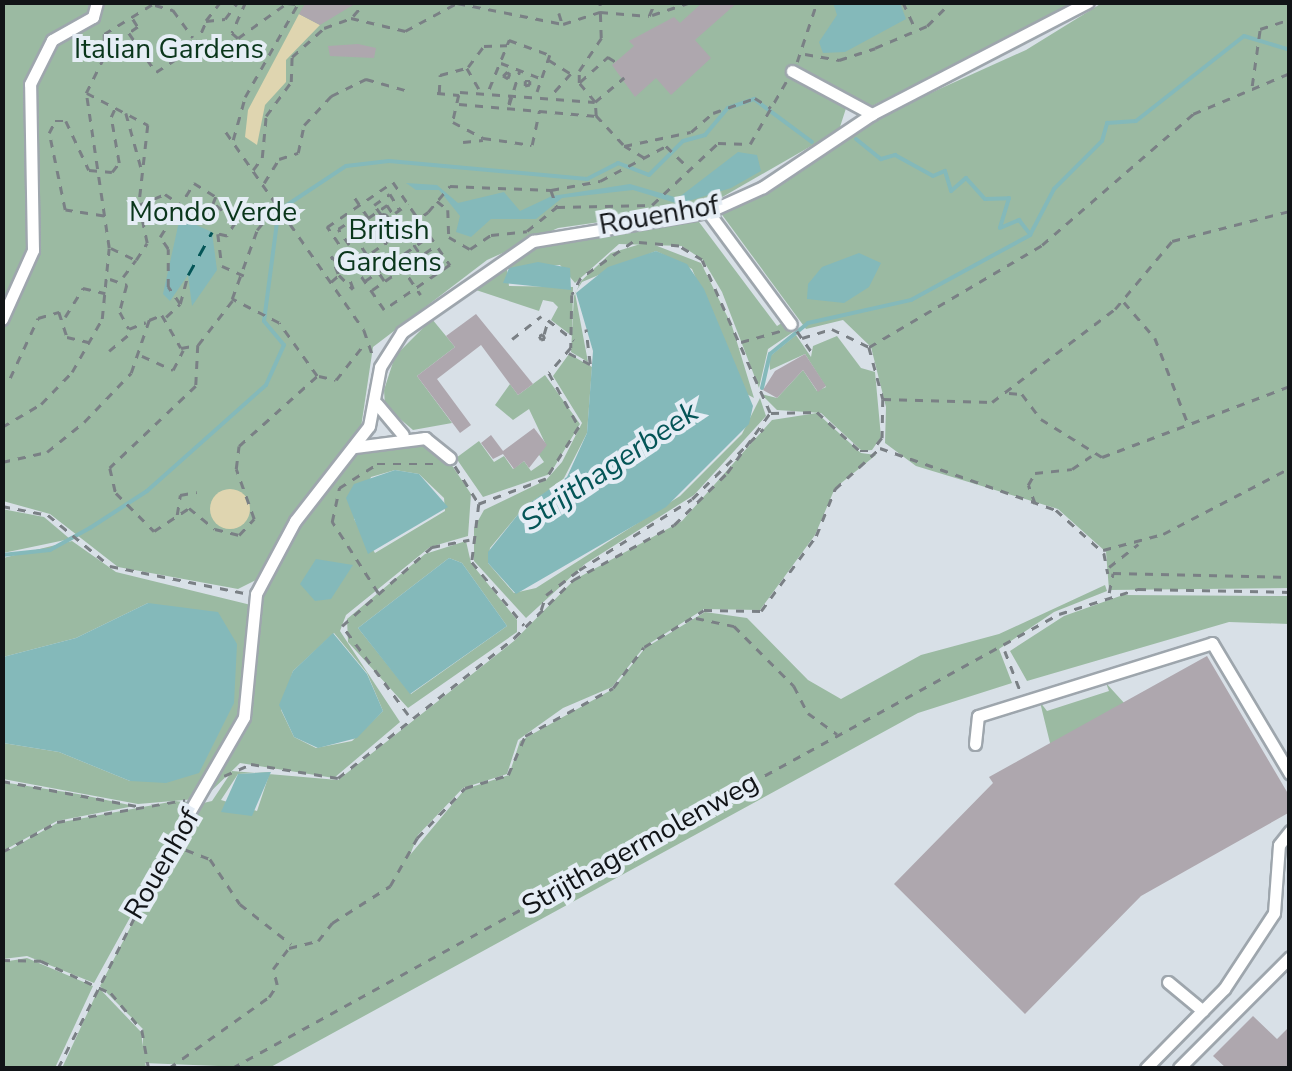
<!DOCTYPE html>
<style>
body{margin:0}
#map{position:relative;width:1292px;height:1071px;overflow:hidden;background:#d8e0e7;font-family:"Nunito Sans",sans-serif}
div>[style]{position:absolute}
.green>*{inset:0;background:#9bbaa2}
.sand>*{inset:0;background:#dfd5b0}
.round{border-radius:50%}
.water>*{inset:0;background:#84b9ba}
.stream>*{height:4px;margin:-2px;padding:0 2px;transform-origin:2px;border-radius:2px;background:#84b9ba}
.ferry>*{height:2.5px;margin-top:-1.25px;transform-origin:0;background:repeating-linear-gradient(90deg,#045557 0 12px,transparent 0 22px)}
.building>*{inset:0;background:#aea7ae}
.path>*{height:2.5px;margin-top:-1.25px;transform-origin:0;background:repeating-linear-gradient(90deg,#7a8085 0 8px,transparent 0 16px)}
.path>.ring{margin:-1.25px;padding:0;box-sizing:content-box;background:none;border:2.5px solid #7a8085;border-radius:50%}
.roads{filter:drop-shadow(2px 0 #9ea6ad) drop-shadow(-2px 0 #9ea6ad) drop-shadow(0 2px #9ea6ad) drop-shadow(0 -2px #9ea6ad)}
.minor>*{height:11px;margin:-5.5px;padding:0 5.5px;transform-origin:5.5px;border-radius:5.5px;background:#fff}
span{translate:-50% -50%;white-space:nowrap;text-align:center;line-height:1.15;-webkit-text-stroke:8px #e5edf5;paint-order:stroke}
.park-label{font-size:28px;color:#0a361b}
.street-label{font-size:28px;color:#111417}
.water-label{font-size:30px;color:#045557;font-style:italic}
.frame{position:absolute;inset:0;border:5px solid #111417;pointer-events:none}
</style>
<div id="map">
<div class="green">
<i style="clip-path:polygon(3px 3px,1081px 3px,872px 106px,849px 99px,839px 130px,705px 207px,558px 228px,487px 260px,373px 347px,360px 434px,297px 509px,256px 580px,238px 589px,118px 567px,50px 514px,3px 501px)"></i>
<i style="clip-path:polygon(1102px 3px,1289px 3px,1289px 588px,1109px 590px,1106px 552px,1058px 509px,916px 466px,885px 443px,886px 407px,871px 347px,843px 320px,806px 329px,720px 212px,873px 119px,1026px 50px)"></i>
<i style="clip-path:polygon(696px 218px,777px 326px,785px 321px,793px 332px,768px 349px,759px 388px,722px 292px,703px 260px,682px 246px,619px 244px,575px 283px,560px 265px,507px 269px,509px 286px,573px 287px,572px 336px,551px 320px,558px 307px,553px 302px,543px 300px,539px 311px,470px 288px,527px 248px)"></i>
<i style="clip-path:polygon(647px 242px,701px 263px,732px 326px,754px 398px,743px 392px,692px 269px,656px 251px,582px 282px,575px 293px,588px 362px,571px 352px,574px 296px,581px 281px,611px 253px)"></i>
<i style="clip-path:polygon(432px 319px,455px 347px,417px 376px,452px 423px,413px 430px,385px 406px,384px 390px,395px 356px)"></i>
<i style="clip-path:polygon(796px 335px,811px 357px,813px 346px,837px 336px,861px 368px,875px 372px,881px 437px,872px 450px,862px 451px,821px 413px,777px 410px,761px 394px,777px 398px,803px 370px,817px 391px,826px 387px,805px 354px,770px 370px,769px 357px)"></i>
<i style="clip-path:polygon(569px 354px,592px 367px,587px 433px,562px 482px,525px 506px,490px 548px,488px 563px,514px 593px,536px 588px,680px 496px,742px 434px,760px 398px,766px 416px,694px 495px,585px 564px,526px 618px,474px 561px,474px 528px,484px 510px,546px 480px,562px 462px,582px 423px,553px 376px)"></i>
<i style="clip-path:polygon(545px 375px,580px 424px,550px 474px,483px 497px,456px 458px,479px 441px,494px 462px,504px 456px,513px 469px,524px 461px,531px 471px,544px 462px,537px 452px,546px 445px,529px 409px,513px 420px,495px 405px,510px 384px,518px 395px)"></i>
<i style="clip-path:polygon(evenodd,817px 413px,861px 453px,876px 455px,835px 488px,815px 535px,760px 610px,704px 609px,644px 647px,612px 687px,563px 708px,518px 740px,507px 774px,463px 788px,418px 835px,410px 855px,465px 789px,509px 775px,520px 741px,613px 689px,645px 648px,705px 612px,747px 618px,808px 680px,841px 699px,921px 655px,999px 634px,1105px 585px,1107px 591px,1054px 612px,999px 649px,1012px 683px,918px 713px,269px 1068px,143px 1063px,143px 1029px,100px 986px,169px 852px,182px 847px,175px 844px,199px 804px,212px 801px,232px 771px,338px 780px,514px 641px,574px 580px,682px 521px,772px 420px,817px 413px,270px 772px,257px 811px,221px 800px,238px 774px,270px 772px)"></i>
<i style="clip-path:polygon(evenodd,415px 442px,445px 455px,471px 494px,468px 536px,430px 547px,346px 615px,340px 631px,400px 722px,334px 778px,240px 763px,203px 799px,242px 730px,263px 590px,296px 526px,355px 455px,415px 442px,395px 470px,419px 474px,444px 498px,445px 511px,375px 553px,354px 519px,371px 477px,395px 470px,415px 442px,334px 633px,367px 673px,383px 711px,352px 741px,316px 748px,294px 737px,281px 710px,293px 671px,334px 633px)"></i>
<i style="clip-path:polygon(2px 509px,44px 517px,70px 539px,3px 553px)"></i>
<i style="clip-path:polygon(72px 541px,116px 572px,251px 605px,241px 714px,196px 799px,138px 804px,3px 779px,3px 743px,59px 752px,130px 781px,148px 603px,76px 638px,3px 657px,3px 558px)"></i>
<i style="clip-path:polygon(evenodd,466px 541px,471px 563px,517px 620px,517px 632px,408px 708px,348px 642px,347px 619px,425px 554px,466px 541px,449px 558px,462px 563px,507px 626px,411px 694px,358px 628px,449px 558px)"></i>
<i style="clip-path:polygon(1123px 595px,1289px 596px,1289px 624px,1229px 622px,1027px 681px,1010px 651px,1064px 616px)"></i>
<i style="clip-path:polygon(1106px 683px,1125px 704px,1051px 747px,1040px 702px,1047px 711px,1109px 691px)"></i>
<i style="clip-path:polygon(2px 782px,78px 794px,134px 806px,57px 821px,3px 851px)"></i>
<i style="clip-path:polygon(175px 801px,193px 803px,94px 983px,27px 956px,3px 959px,2px 854px,57px 823px)"></i>
<i style="clip-path:polygon(27px 958px,93px 986px,55px 1068px,3px 1068px,3px 962px)"></i>
<i style="clip-path:polygon(99px 988px,141px 1032px,146px 1068px,62px 1068px)"></i>
</div>
<div class="sand">
<i style="clip-path:polygon(299px 14px,320px 25px,286px 60px,286px 82px,265px 105px,257px 145px,245px 137px,248px 110px)"></i>
<i class="round" style="left:210px;top:489px;width:40px;height:40px"></i>
</div>
<div class="water">
<i style="clip-path:polygon(833px 3px,900px 3px,906px 19px,845px 52px,823px 53px,819px 42px,837px 15px)"></i>
<i style="clip-path:polygon(738px 152px,757px 155px,761px 171px,731px 188px,679px 204px,633px 190px,562px 198px,536px 219px,491px 219px,471px 237px,456px 232px,460px 216px,439px 190px,416px 190px,406px 183px,437px 185px,458px 203px,504px 192px,520px 211px,552px 196px,630px 184px,678px 198px)"></i>
<i style="clip-path:polygon(203px 202px,194px 224px,212px 232px,217px 270px,192px 306px,188px 275px,170px 301px,163px 294px,178px 226px,191px 204px)"></i>
<i style="clip-path:polygon(656px 251px,687px 264px,704px 289px,753px 406px,749px 424px,666px 507px,516px 594px,488px 563px,488px 552px,524px 507px,567px 477px,587px 433px,593px 351px,576px 293px,608px 267px)"></i>
<i style="clip-path:polygon(859px 253px,881px 263px,869px 287px,844px 303px,807px 299px,808px 284px,822px 267px)"></i>
<i style="clip-path:polygon(538px 262px,570px 268px,571px 290px,503px 283px,509px 268px)"></i>
<i style="clip-path:polygon(395px 470px,419px 474px,448px 507px,368px 554px,346px 498px,354px 484px)"></i>
<i style="clip-path:polygon(449px 558px,462px 563px,507px 626px,410px 694px,358px 628px)"></i>
<i style="clip-path:polygon(316px 559px,353px 565px,331px 599px,315px 601px,300px 584px)"></i>
<i style="clip-path:polygon(148px 603px,218px 612px,237px 644px,234px 703px,199px 773px,166px 783px,130px 781px,59px 752px,3px 743px,3px 657px,76px 638px)"></i>
<i style="clip-path:polygon(333px 633px,367px 674px,383px 711px,357px 738px,318px 748px,294px 737px,279px 705px,293px 671px)"></i>
<i style="clip-path:polygon(271px 772px,252px 816px,221px 812px,238px 774px)"></i>
</div>
<div class="stream">
<i style="left:856px;top:139px;width:32px;rotate:39deg"></i>
<i style="left:881px;top:159px;width:15px;rotate:-16deg"></i>
<i style="left:895px;top:155px;width:43px;rotate:28.9deg"></i>
<i style="left:933px;top:176px;width:13px;rotate:-23deg"></i>
<i style="left:945px;top:171px;width:21px;rotate:73deg"></i>
<i style="left:951px;top:191px;width:20px;rotate:-41deg"></i>
<i style="left:966px;top:178px;width:28px;rotate:48deg"></i>
<i style="left:985px;top:199px;width:24px;rotate:-2deg"></i>
<i style="left:1009px;top:198px;width:31px;rotate:107deg"></i>
<i style="left:1000px;top:228px;width:21px;rotate:-23deg"></i>
<i style="left:1019px;top:220px;width:16px;rotate:52deg"></i>
<i style="left:284px;top:207px;width:74px;rotate:-33.5deg"></i>
<i style="left:346px;top:166px;width:43px;rotate:-6.6deg"></i>
<i style="left:389px;top:161px;width:199px;rotate:5.2deg"></i>
<i style="left:587px;top:179px;width:35px;rotate:-27deg"></i>
<i style="left:618px;top:163px;width:33px;rotate:21deg"></i>
<i style="left:649px;top:175px;width:48px;rotate:-45deg"></i>
<i style="left:683px;top:141px;width:23px;rotate:-15deg"></i>
<i style="left:705px;top:135px;width:35px;rotate:-50deg"></i>
<i style="left:728px;top:108px;width:28px;rotate:-19deg"></i>
<i style="left:754px;top:99px;width:72px;rotate:36.6deg"></i>
<i style="left:762px;top:388px;width:35px;rotate:-77deg"></i>
<i style="left:770px;top:354px;width:49px;rotate:-39.2deg"></i>
<i style="left:808px;top:323px;width:106px;rotate:-12.6deg"></i>
<i style="left:911px;top:300px;width:136px;rotate:-28.6deg"></i>
<i style="left:1030px;top:235px;width:52px;rotate:-62.4deg"></i>
<i style="left:1054px;top:189px;width:68px;rotate:-45deg"></i>
<i style="left:1102px;top:141px;width:19px;rotate:-74deg"></i>
<i style="left:1107px;top:123px;width:29px;rotate:-4deg"></i>
<i style="left:1136px;top:121px;width:137px;rotate:-38.2deg"></i>
<i style="left:1244px;top:36px;width:48px;rotate:16.9deg"></i>
<i style="left:2px;top:555px;width:48px;rotate:-5.9deg"></i>
<i style="left:50px;top:550px;width:46px;rotate:-28.8deg"></i>
<i style="left:90px;top:528px;width:68px;rotate:-33deg"></i>
<i style="left:147px;top:491px;width:159px;rotate:-41.7deg"></i>
<i style="left:266px;top:385px;width:44px;rotate:-65.8deg"></i>
<i style="left:284px;top:345px;width:31px;rotate:-130deg"></i>
<i style="left:264px;top:321px;width:100px;rotate:-82.5deg"></i>
</div>
<div class="ferry">
<i style="left:188px;top:275px;width:49px;rotate:-60.8deg"></i>
</div>
<div class="building">
<i style="clip-path:polygon(306px 2px,358px 2px,320px 25px,299px 14px)"></i>
<i style="clip-path:polygon(703px 2px,738px 2px,695px 40px,711px 58px,671px 95px,656px 78px,635px 97px,612px 65px,634px 46px,629px 41px,674px 17px,680px 23px)"></i>
<i style="clip-path:polygon(358px 44px,376px 48px,374px 58px,330px 56px,328px 46px)"></i>
<i style="clip-path:polygon(476px 314px,533px 384px,518px 395px,481px 345px,437px 379px,471px 425px,460px 433px,417px 376px,455px 347px,446px 336px)"></i>
<i style="clip-path:polygon(805px 354px,826px 386px,818px 392px,803px 370px,777px 398px,763px 390px,775px 371px)"></i>
<i style="clip-path:polygon(534px 428px,547px 445px,529px 468px,524px 461px,514px 469px,503px 454px,493px 459px,481px 443px,491px 435px,503px 451px)"></i>
<i style="clip-path:polygon(1207px 656px,1290px 797px,1290px 812px,1141px 896px,1025px 1014px,894px 884px,993px 783px,989px 777px)"></i>
<i style="clip-path:polygon(1253px 1016px,1277px 1039px,1290px 1026px,1290px 1068px,1226px 1068px,1213px 1056px)"></i>
</div>
<div class="path">
<i style="left:221px;top:2px;width:24px;rotate:128deg"></i>
<i style="left:206px;top:21px;width:19px;rotate:-6deg"></i>
<i style="left:225px;top:19px;width:21px;rotate:-53deg"></i>
<i style="left:246px;top:2px;width:34px;rotate:114deg"></i>
<i style="left:232px;top:33px;width:8px;rotate:40deg"></i>
<i style="left:238px;top:38px;width:60px;rotate:-35.5deg"></i>
<i style="left:287px;top:3px;width:10px;rotate:6deg"></i>
<i style="left:903px;top:2px;width:29px;rotate:65deg"></i>
<i style="left:155px;top:5px;width:19px;rotate:16deg"></i>
<i style="left:173px;top:10px;width:34px;rotate:54deg"></i>
<i style="left:559px;top:13px;width:10px;rotate:73deg"></i>
<i style="left:652px;top:15px;width:41px;rotate:-18.4deg"></i>
<i style="left:353px;top:16px;width:18px;rotate:-49deg"></i>
<i style="left:133px;top:19px;width:9px;rotate:58deg"></i>
<i style="left:138px;top:27px;width:11px;rotate:146deg"></i>
<i style="left:129px;top:33px;width:47px;rotate:55.3deg"></i>
<i style="left:156px;top:72px;width:46px;rotate:-32.7deg"></i>
<i style="left:195px;top:47px;width:28px;rotate:-67deg"></i>
<i style="left:805px;top:54px;width:35px;rotate:10deg"></i>
<i style="left:839px;top:60px;width:38px;rotate:-18deg"></i>
<i style="left:875px;top:48px;width:56px;rotate:-22.9deg"></i>
<i style="left:927px;top:26px;width:34px;rotate:-45deg"></i>
<i style="left:549px;top:60px;width:26px;rotate:32deg"></i>
<i style="left:571px;top:74px;width:30px;rotate:132deg"></i>
<i style="left:797px;top:62px;width:63px;rotate:-71.6deg"></i>
<i style="left:501px;top:63px;width:42px;rotate:21deg"></i>
<i style="left:468px;top:67px;width:26px;rotate:-53deg"></i>
<i style="left:484px;top:46px;width:23px;rotate:-2deg"></i>
<i style="left:507px;top:72px;width:4px;rotate:34deg"></i>
<i style="left:510px;top:74px;width:5px;rotate:112deg"></i>
<i style="left:508px;top:79px;width:6px;rotate:-149deg"></i>
<i style="left:503px;top:76px;width:6px;rotate:-45deg"></i>
<i style="left:525px;top:81px;width:5px"></i>
<i style="left:530px;top:81px;width:4px;rotate:90deg"></i>
<i style="left:530px;top:85px;width:5px;rotate:169deg"></i>
<i style="left:525px;top:86px;width:5px;rotate:-90deg"></i>
<i style="left:580px;top:82px;width:38px;rotate:-42deg"></i>
<i style="left:608px;top:57px;width:9px;rotate:32deg"></i>
<i style="left:1252px;top:86px;width:58px;rotate:-82deg"></i>
<i style="left:1260px;top:29px;width:32px;rotate:-18deg"></i>
<i style="left:489px;top:89px;width:53px;rotate:-67.8deg"></i>
<i style="left:509px;top:40px;width:44px;rotate:20.1deg"></i>
<i style="left:550px;top:55px;width:39px;rotate:109deg"></i>
<i style="left:460px;top:92px;width:135px;rotate:4.2deg"></i>
<i style="left:87px;top:93px;width:69px;rotate:27.7deg"></i>
<i style="left:148px;top:125px;width:81px;rotate:96.4deg"></i>
<i style="left:437px;top:93px;width:22px;rotate:5deg"></i>
<i style="left:459px;top:95px;width:28px;rotate:103deg"></i>
<i style="left:453px;top:122px;width:34px;rotate:28deg"></i>
<i style="left:483px;top:138px;width:49px;rotate:8.1deg"></i>
<i style="left:532px;top:145px;width:35px;rotate:-78deg"></i>
<i style="left:439px;top:93px;width:18px;rotate:-87deg"></i>
<i style="left:440px;top:75px;width:28px;rotate:-15deg"></i>
<i style="left:467px;top:68px;width:24px;rotate:60deg"></i>
<i style="left:511px;top:96px;width:9px;rotate:103deg"></i>
<i style="left:509px;top:105px;width:37px;rotate:-73deg"></i>
<i style="left:595px;top:102px;width:25px;rotate:-130deg"></i>
<i style="left:579px;top:83px;width:12px;rotate:-90deg"></i>
<i style="left:579px;top:71px;width:40px;rotate:-56deg"></i>
<i style="left:601px;top:38px;width:36px;rotate:-92deg"></i>
<i style="left:459px;top:104px;width:138px;rotate:5deg"></i>
<i style="left:126px;top:113px;width:56px;rotate:74.5deg"></i>
<i style="left:226px;top:132px;width:241px;rotate:55.1deg"></i>
<i style="left:364px;top:330px;width:31px;rotate:71deg"></i>
<i style="left:233px;top:140px;width:45px;rotate:-74.4deg"></i>
<i style="left:245px;top:97px;width:109px;rotate:-60.4deg"></i>
<i style="left:463px;top:142px;width:20px;rotate:-6deg"></i>
<i style="left:623px;top:145px;width:40px;rotate:-133deg"></i>
<i style="left:596px;top:116px;width:14px;rotate:-94deg"></i>
<i style="left:595px;top:102px;width:38px;rotate:-40deg"></i>
<i style="left:644px;top:158px;width:23px;rotate:-149deg"></i>
<i style="left:624px;top:146px;width:68px;rotate:-11.8deg"></i>
<i style="left:691px;top:132px;width:29px;rotate:-41deg"></i>
<i style="left:713px;top:113px;width:45px;rotate:-19.7deg"></i>
<i style="left:755px;top:98px;width:19px;rotate:32deg"></i>
<i style="left:253px;top:170px;width:15px;rotate:-53deg"></i>
<i style="left:262px;top:158px;width:42px;rotate:-84.6deg"></i>
<i style="left:266px;top:116px;width:42px;rotate:-53.7deg"></i>
<i style="left:291px;top:82px;width:25px;rotate:-88deg"></i>
<i style="left:292px;top:57px;width:43px;rotate:-42.2deg"></i>
<i style="left:324px;top:28px;width:29px;rotate:-20deg"></i>
<i style="left:351px;top:18px;width:56px;rotate:13.5deg"></i>
<i style="left:405px;top:31px;width:59px;rotate:-28.3deg"></i>
<i style="left:457px;top:3px;width:108px;rotate:11.2deg"></i>
<i style="left:563px;top:24px;width:39px;rotate:-18deg"></i>
<i style="left:600px;top:12px;width:49px;rotate:4.7deg"></i>
<i style="left:649px;top:16px;width:15px;rotate:-67deg"></i>
<i style="left:393px;top:182px;width:101px;rotate:55.5deg"></i>
<i style="left:450px;top:265px;width:80px;rotate:145.7deg"></i>
<i style="left:384px;top:310px;width:101px;rotate:-124.5deg"></i>
<i style="left:327px;top:227px;width:80px;rotate:-34.3deg"></i>
<i style="left:264px;top:183px;width:28px;rotate:-58deg"></i>
<i style="left:279px;top:159px;width:20px;rotate:-18deg"></i>
<i style="left:298px;top:153px;width:29px;rotate:-78deg"></i>
<i style="left:304px;top:125px;width:40px;rotate:-47deg"></i>
<i style="left:331px;top:96px;width:39px;rotate:-26deg"></i>
<i style="left:366px;top:79px;width:41px;rotate:15.8deg"></i>
<i style="left:551px;top:190px;width:50px;rotate:-10.4deg"></i>
<i style="left:600px;top:181px;width:75px;rotate:-27.9deg"></i>
<i style="left:666px;top:146px;width:32px;rotate:44deg"></i>
<i style="left:355px;top:198px;width:117px;rotate:55.8deg"></i>
<i style="left:437px;top:201px;width:14px;rotate:39deg"></i>
<i style="left:448px;top:210px;width:27px;rotate:88deg"></i>
<i style="left:449px;top:237px;width:24px;rotate:30deg"></i>
<i style="left:470px;top:249px;width:25px;rotate:-34deg"></i>
<i style="left:491px;top:235px;width:36px;rotate:-6deg"></i>
<i style="left:527px;top:231px;width:38px;rotate:-39deg"></i>
<i style="left:216px;top:205px;width:26px;rotate:40deg"></i>
<i style="left:236px;top:222px;width:17px;rotate:123deg"></i>
<i style="left:227px;top:236px;width:9px;rotate:-167deg"></i>
<i style="left:218px;top:234px;width:32px;rotate:83deg"></i>
<i style="left:222px;top:266px;width:24px;rotate:24deg"></i>
<i style="left:395px;top:213px;width:16px;rotate:-35deg"></i>
<i class="ring" style="left:378px;top:214px;width:9.5px;height:9.5px"></i>
<i style="left:381px;top:215px;width:12px;rotate:-125deg"></i>
<i style="left:374px;top:205px;width:19px;rotate:-35deg"></i>
<i style="left:390px;top:194px;width:19px;rotate:58deg"></i>
<i style="left:104px;top:216px;width:39px;rotate:-171deg"></i>
<i style="left:65px;top:210px;width:79px;rotate:-101.7deg"></i>
<i style="left:49px;top:133px;width:13px;rotate:-63deg"></i>
<i style="left:55px;top:121px;width:11px"></i>
<i style="left:66px;top:121px;width:54px;rotate:64.9deg"></i>
<i style="left:89px;top:170px;width:23px;rotate:5deg"></i>
<i style="left:112px;top:172px;width:11px;rotate:-52deg"></i>
<i style="left:119px;top:163px;width:47px;rotate:-99.9deg"></i>
<i style="left:111px;top:117px;width:14px;rotate:-65deg"></i>
<i class="ring" style="left:360px;top:229px;width:7.5px;height:7.5px"></i>
<i style="left:349px;top:245px;width:19px;rotate:-125deg"></i>
<i style="left:338px;top:229px;width:20px;rotate:-33deg"></i>
<i style="left:355px;top:218px;width:13px;rotate:58deg"></i>
<i style="left:111px;top:248px;width:28px;rotate:26deg"></i>
<i style="left:136px;top:260px;width:20px;rotate:-57deg"></i>
<i style="left:147px;top:243px;width:39px;rotate:-102deg"></i>
<i style="left:139px;top:205px;width:28px;rotate:-23deg"></i>
<i style="left:165px;top:194px;width:18px;rotate:34deg"></i>
<i style="left:338px;top:274px;width:19px;rotate:-111deg"></i>
<i style="left:331px;top:256px;width:20px;rotate:45deg"></i>
<i style="left:123px;top:277px;width:21px;rotate:-53deg"></i>
<i style="left:110px;top:279px;width:18px;rotate:19deg"></i>
<i style="left:127px;top:285px;width:28px;rotate:105deg"></i>
<i style="left:120px;top:312px;width:19px;rotate:62deg"></i>
<i style="left:129px;top:329px;width:18px;rotate:-22deg"></i>
<i style="left:365px;top:281px;width:77px;rotate:-34.9deg"></i>
<i style="left:384px;top:281px;width:61px;rotate:-123.7deg"></i>
<i style="left:350px;top:230px;width:22px;rotate:-34deg"></i>
<i style="left:368px;top:218px;width:23px;rotate:-34deg"></i>
<i style="left:387px;top:205px;width:60px;rotate:55.8deg"></i>
<i style="left:331px;top:282px;width:11px;rotate:-41deg"></i>
<i style="left:339px;top:275px;width:20px;rotate:45deg"></i>
<i style="left:353px;top:289px;width:19px;rotate:-111deg"></i>
<i style="left:346px;top:271px;width:101px;rotate:-35.7deg"></i>
<i style="left:428px;top:212px;width:34px;rotate:-50deg"></i>
<i style="left:450px;top:186px;width:101px;rotate:2.3deg"></i>
<i style="left:551px;top:190px;width:18px;rotate:71deg"></i>
<i style="left:557px;top:207px;width:95px;rotate:-1.2deg"></i>
<i style="left:652px;top:205px;width:91px;rotate:-43.2deg"></i>
<i style="left:718px;top:143px;width:32px;rotate:2deg"></i>
<i style="left:750px;top:144px;width:72px;rotate:-59.9deg"></i>
<i style="left:372px;top:290px;width:77px;rotate:-34.9deg"></i>
<i style="left:1124px;top:302px;width:48px;rotate:49.3deg"></i>
<i style="left:1155px;top:338px;width:89px;rotate:68.9deg"></i>
<i style="left:180px;top:304px;width:21px;rotate:-125deg"></i>
<i style="left:168px;top:287px;width:38px;rotate:-90deg"></i>
<i style="left:168px;top:249px;width:14px;rotate:-124deg"></i>
<i style="left:160px;top:237px;width:64px;rotate:-57.8deg"></i>
<i style="left:194px;top:183px;width:26px;rotate:32deg"></i>
<i style="left:216px;top:197px;width:29px;rotate:112deg"></i>
<i style="left:65px;top:317px;width:34px;rotate:-58deg"></i>
<i style="left:83px;top:288px;width:23px;rotate:13deg"></i>
<i style="left:166px;top:317px;width:19px;rotate:-43deg"></i>
<i style="left:180px;top:304px;width:30px;rotate:-75deg"></i>
<i style="left:797px;top:331px;width:29px;rotate:55deg"></i>
<i style="left:543px;top:334px;width:5px;rotate:68deg"></i>
<i style="left:545px;top:339px;width:4px;rotate:166deg"></i>
<i style="left:541px;top:340px;width:4px;rotate:-117deg"></i>
<i style="left:539px;top:336px;width:4px;rotate:-27deg"></i>
<i style="left:544px;top:334px;width:15px;rotate:-74deg"></i>
<i style="left:548px;top:320px;width:33px;rotate:38deg"></i>
<i style="left:802px;top:338px;width:31px;rotate:-17deg"></i>
<i style="left:832px;top:329px;width:41px;rotate:25.9deg"></i>
<i style="left:869px;top:347px;width:54px;rotate:74.9deg"></i>
<i style="left:883px;top:399px;width:39px;rotate:91deg"></i>
<i style="left:882px;top:438px;width:15px;rotate:127deg"></i>
<i style="left:512px;top:339px;width:37px;rotate:-38deg"></i>
<i style="left:741px;top:342px;width:41px;rotate:-15.8deg"></i>
<i style="left:198px;top:345px;width:56px;rotate:-52.3deg"></i>
<i style="left:869px;top:347px;width:201px;rotate:-30.5deg"></i>
<i style="left:1042px;top:245px;width:200px;rotate:-40.9deg"></i>
<i style="left:1193px;top:114px;width:105px;rotate:-22.9deg"></i>
<i style="left:109px;top:351px;width:31px;rotate:-40deg"></i>
<i style="left:569px;top:353px;width:24px;rotate:28deg"></i>
<i style="left:590px;top:364px;width:35px;rotate:-97deg"></i>
<i style="left:142px;top:356px;width:34px;rotate:24deg"></i>
<i style="left:173px;top:370px;width:22px;rotate:-63deg"></i>
<i style="left:319px;top:376px;width:17px;rotate:13deg"></i>
<i style="left:336px;top:380px;width:42px;rotate:-51.8deg"></i>
<i style="left:10px;top:378px;width:66px;rotate:-65deg"></i>
<i style="left:38px;top:318px;width:22px;rotate:-16deg"></i>
<i style="left:59px;top:312px;width:26px;rotate:72deg"></i>
<i style="left:67px;top:337px;width:23px;rotate:13deg"></i>
<i style="left:2px;top:382px;width:3px;rotate:45deg"></i>
<i style="left:1009px;top:393px;width:13px;rotate:4deg"></i>
<i style="left:1022px;top:394px;width:31px;rotate:53deg"></i>
<i style="left:1041px;top:419px;width:72px;rotate:31.9deg"></i>
<i style="left:1102px;top:457px;width:201px;rotate:-20.7deg"></i>
<i style="left:2px;top:395px;width:2px;rotate:-27deg"></i>
<i style="left:883px;top:399px;width:109px;rotate:1.6deg"></i>
<i style="left:992px;top:402px;width:154px;rotate:-37.1deg"></i>
<i style="left:1115px;top:309px;width:89px;rotate:-50deg"></i>
<i style="left:1172px;top:241px;width:122px;rotate:-14.3deg"></i>
<i style="left:771px;top:413px;width:46px;rotate:-1.2deg"></i>
<i style="left:817px;top:412px;width:58px;rotate:42.2deg"></i>
<i style="left:860px;top:451px;width:11px"></i>
<i style="left:2px;top:427px;width:45px;rotate:-30.5deg"></i>
<i style="left:41px;top:404px;width:45px;rotate:-45.9deg"></i>
<i style="left:72px;top:372px;width:61px;rotate:-60.5deg"></i>
<i style="left:102px;top:319px;width:71px;rotate:-84.4deg"></i>
<i style="left:109px;top:248px;width:157px;rotate:-98.4deg"></i>
<i style="left:86px;top:93px;width:40px;rotate:-63.4deg"></i>
<i style="left:104px;top:57px;width:23px;rotate:-90deg"></i>
<i style="left:104px;top:34px;width:61px;rotate:-31.6deg"></i>
<i style="left:2px;top:462px;width:46px;rotate:-12.5deg"></i>
<i style="left:47px;top:452px;width:48px;rotate:-39deg"></i>
<i style="left:84px;top:422px;width:68px;rotate:-46.2deg"></i>
<i style="left:131px;top:373px;width:56px;rotate:-71.2deg"></i>
<i style="left:149px;top:320px;width:14px;rotate:-21deg"></i>
<i style="left:162px;top:315px;width:38px;rotate:60deg"></i>
<i style="left:181px;top:348px;width:17px;rotate:-10deg"></i>
<i style="left:198px;top:345px;width:41px;rotate:92.8deg"></i>
<i style="left:196px;top:386px;width:119px;rotate:136.4deg"></i>
<i style="left:110px;top:468px;width:26px;rotate:77deg"></i>
<i style="left:116px;top:493px;width:54px;rotate:45deg"></i>
<i style="left:154px;top:531px;width:42px;rotate:-33.3deg"></i>
<i style="left:189px;top:508px;width:33px;rotate:39deg"></i>
<i style="left:215px;top:529px;width:25px;rotate:14deg"></i>
<i style="left:239px;top:535px;width:22px;rotate:-47deg"></i>
<i style="left:254px;top:519px;width:53px;rotate:-109.8deg"></i>
<i style="left:236px;top:469px;width:23px;rotate:-83deg"></i>
<i style="left:239px;top:446px;width:105px;rotate:-41.9deg"></i>
<i style="left:317px;top:376px;width:65px;rotate:-125.6deg"></i>
<i style="left:279px;top:323px;width:53px;rotate:-152.9deg"></i>
<i style="left:232px;top:299px;width:73px;rotate:-70.1deg"></i>
<i style="left:257px;top:230px;width:32px;rotate:-51deg"></i>
<i style="left:455px;top:466px;width:45px;rotate:57.7deg"></i>
<i style="left:479px;top:504px;width:58px;rotate:96.9deg"></i>
<i style="left:472px;top:562px;width:82px;rotate:50.5deg"></i>
<i style="left:1035px;top:504px;width:20px;rotate:-110deg"></i>
<i style="left:1028px;top:485px;width:14px;rotate:-60deg"></i>
<i style="left:1035px;top:473px;width:37px;rotate:-6deg"></i>
<i style="left:1072px;top:469px;width:23px;rotate:-34deg"></i>
<i style="left:2px;top:506px;width:47px;rotate:11.1deg"></i>
<i style="left:48px;top:515px;width:80px;rotate:39.4deg"></i>
<i style="left:110px;top:566px;width:137px;rotate:11.4deg"></i>
<i style="left:177px;top:515px;width:20px;rotate:-81deg"></i>
<i style="left:180px;top:495px;width:17px;rotate:-10deg"></i>
<i style="left:1103px;top:550px;width:62px;rotate:-14.9deg"></i>
<i style="left:1163px;top:534px;width:143px;rotate:-27.5deg"></i>
<i style="left:1109px;top:567px;width:37px;rotate:-38deg"></i>
<i style="left:378px;top:593px;width:85px;rotate:-122.9deg"></i>
<i style="left:332px;top:522px;width:35px;rotate:-78deg"></i>
<i style="left:339px;top:488px;width:45px;rotate:-32.3deg"></i>
<i style="left:377px;top:464px;width:62px"></i>
<i style="left:1109px;top:593px;width:20px;rotate:-79deg"></i>
<i style="left:1113px;top:573px;width:177px;rotate:1.3deg"></i>
<i style="left:541px;top:610px;width:16px;rotate:-72deg"></i>
<i style="left:546px;top:595px;width:41px;rotate:-37.1deg"></i>
<i style="left:579px;top:570px;width:133px;rotate:-32.1deg"></i>
<i style="left:692px;top:499px;width:100px;rotate:-44.6deg"></i>
<i style="left:696px;top:618px;width:39px;rotate:12deg"></i>
<i style="left:734px;top:626px;width:85px;rotate:45deg"></i>
<i style="left:794px;top:686px;width:30px;rotate:63deg"></i>
<i style="left:808px;top:713px;width:36px;rotate:36deg"></i>
<i style="left:1005px;top:651px;width:42px;rotate:69deg"></i>
<i style="left:408px;top:715px;width:111px;rotate:-126.6deg"></i>
<i style="left:342px;top:626px;width:120px;rotate:-41.3deg"></i>
<i style="left:432px;top:547px;width:38px;rotate:-11deg"></i>
<i style="left:224px;top:776px;width:30px;rotate:-24deg"></i>
<i style="left:251px;top:764px;width:88px;rotate:9.1deg"></i>
<i style="left:338px;top:778px;width:225px;rotate:-38.5deg"></i>
<i style="left:514px;top:638px;width:83px;rotate:-44.5deg"></i>
<i style="left:573px;top:580px;width:115px;rotate:-28.6deg"></i>
<i style="left:674px;top:525px;width:74px;rotate:-44.5deg"></i>
<i style="left:727px;top:473px;width:74px;rotate:-54.4deg"></i>
<i style="left:770px;top:413px;width:167px;rotate:-114deg"></i>
<i style="left:702px;top:260px;width:27px;rotate:-149deg"></i>
<i style="left:679px;top:246px;width:46px;rotate:-175deg"></i>
<i style="left:633px;top:242px;width:63px;rotate:145.3deg"></i>
<i style="left:581px;top:278px;width:19px;rotate:118deg"></i>
<i style="left:572px;top:295px;width:53px;rotate:91.1deg"></i>
<i style="left:571px;top:348px;width:33px;rotate:131deg"></i>
<i style="left:549px;top:373px;width:62px;rotate:60.9deg"></i>
<i style="left:579px;top:427px;width:62px;rotate:122.4deg"></i>
<i style="left:546px;top:479px;width:72px;rotate:159.5deg"></i>
<i style="left:2px;top:781px;width:137px;rotate:10.5deg"></i>
<i style="left:171px;top:844px;width:42px;rotate:21deg"></i>
<i style="left:210px;top:859px;width:54px;rotate:56.3deg"></i>
<i style="left:240px;top:904px;width:65px;rotate:38.1deg"></i>
<i style="left:2px;top:852px;width:63px;rotate:-28.6deg"></i>
<i style="left:57px;top:822px;width:130px;rotate:-9.8deg"></i>
<i style="left:2px;top:960px;width:39px;rotate:1deg"></i>
<i style="left:41px;top:961px;width:77px;rotate:24.6deg"></i>
<i style="left:111px;top:993px;width:48px;rotate:50deg"></i>
<i style="left:142px;top:1030px;width:39px;rotate:80deg"></i>
<i style="left:58px;top:1068px;width:268px;rotate:-63.1deg"></i>
<i style="left:169px;top:1068px;width:123px;rotate:-35.4deg"></i>
<i style="left:269px;top:997px;width:14px;rotate:-56deg"></i>
<i style="left:277px;top:985px;width:16px;rotate:-104deg"></i>
<i style="left:273px;top:969px;width:26px;rotate:-53deg"></i>
<i style="left:289px;top:948px;width:30px;rotate:-14deg"></i>
<i style="left:318px;top:941px;width:23px;rotate:-52deg"></i>
<i style="left:332px;top:923px;width:69px;rotate:-32.5deg"></i>
<i style="left:390px;top:886px;width:55px;rotate:-60.6deg"></i>
<i style="left:417px;top:838px;width:69px;rotate:-46.2deg"></i>
<i style="left:465px;top:788px;width:45px;rotate:-16.8deg"></i>
<i style="left:508px;top:775px;width:43px;rotate:-66.4deg"></i>
<i style="left:525px;top:736px;width:100px;rotate:-28.6deg"></i>
<i style="left:613px;top:688px;width:51px;rotate:-52.9deg"></i>
<i style="left:644px;top:647px;width:70px;rotate:-31.7deg"></i>
<i style="left:704px;top:610px;width:57px;rotate:1deg"></i>
<i style="left:761px;top:611px;width:93px;rotate:-53.7deg"></i>
<i style="left:816px;top:536px;width:51px;rotate:-68deg"></i>
<i style="left:835px;top:489px;width:61px;rotate:-42.3deg"></i>
<i style="left:880px;top:448px;width:187px;rotate:19.4deg"></i>
<i style="left:1056px;top:510px;width:64px;rotate:41.9deg"></i>
<i style="left:1104px;top:553px;width:21px;rotate:79deg"></i>
<i style="left:232px;top:1068px;width:943px;rotate:-28.77deg"></i>
<i style="left:1059px;top:614px;width:83px;rotate:-17.6deg"></i>
<i style="left:1138px;top:589px;width:152px;rotate:1.1deg"></i>
</div>
<div class="roads">
<div class="minor">
<i style="left:792px;top:71px;width:91px;rotate:28.3deg"></i>
<i style="left:708px;top:212px;width:139px;rotate:53.5deg"></i>
<i style="left:2px;top:319px;width:76px;rotate:-65.8deg"></i>
<i style="left:33px;top:250px;width:166px;rotate:-91deg"></i>
<i style="left:30px;top:84px;width:49px;rotate:-63.4deg"></i>
<i style="left:52px;top:40px;width:47px;rotate:-29.3deg"></i>
<i style="left:93px;top:17px;width:16px;rotate:-75deg"></i>
<i style="left:377px;top:404px;width:40px;rotate:50deg"></i>
<i style="left:355px;top:447px;width:71px;rotate:-7.3deg"></i>
<i style="left:425px;top:438px;width:32px;rotate:39deg"></i>
<i style="left:975px;top:744px;width:28px;rotate:-84deg"></i>
<i style="left:978px;top:716px;width:245px;rotate:-17.3deg"></i>
<i style="left:1212px;top:643px;width:152px;rotate:59.2deg"></i>
<i style="left:186px;top:818px;width:116px;rotate:-60.1deg"></i>
<i style="left:244px;top:717px;width:124px;rotate:-84.4deg"></i>
<i style="left:256px;top:594px;width:83px;rotate:-61.9deg"></i>
<i style="left:295px;top:521px;width:120px;rotate:-52.1deg"></i>
<i style="left:369px;top:426px;width:60px;rotate:-79.4deg"></i>
<i style="left:380px;top:367px;width:41px;rotate:-57.8deg"></i>
<i style="left:402px;top:332px;width:160px;rotate:-34.8deg"></i>
<i style="left:533px;top:241px;width:177px;rotate:-9.4deg"></i>
<i style="left:708px;top:212px;width:60px;rotate:-24.4deg"></i>
<i style="left:763px;top:187px;width:131px;rotate:-33.8deg"></i>
<i style="left:872px;top:114px;width:243px;rotate:-27.4deg"></i>
<i style="left:1168px;top:982px;width:45px;rotate:39.6deg"></i>
<i style="left:1146px;top:1068px;width:111px;rotate:-45.4deg"></i>
<i style="left:1224px;top:989px;width:91px;rotate:-56.7deg"></i>
<i style="left:1274px;top:913px;width:68px;rotate:-85.8deg"></i>
<i style="left:1279px;top:845px;width:18px;rotate:-52deg"></i>
<i style="left:1179px;top:1068px;width:157px;rotate:-45deg"></i>
</div>
</div>
<div class="park-label">
<span style="left:169px;top:49px">Italian Gardens</span>
<span style="left:213px;top:212px">Mondo Verde</span>
<span style="left:389px;top:246px">British<br>Gardens</span>
</div>
<div class="street-label">
<span style="left:659px;top:215px;rotate:-10deg">Rouenhof</span>
<span style="left:640px;top:844px;rotate:-29deg">Strijthagermolenweg</span>
<span style="left:162px;top:864px;rotate:-60deg">Rouenhof</span>
</div>
<div class="water-label">
<span style="left:610px;top:467px;rotate:-34deg">Strijthagerbeek</span>
</div>
<div class="frame"></div>
</div>
